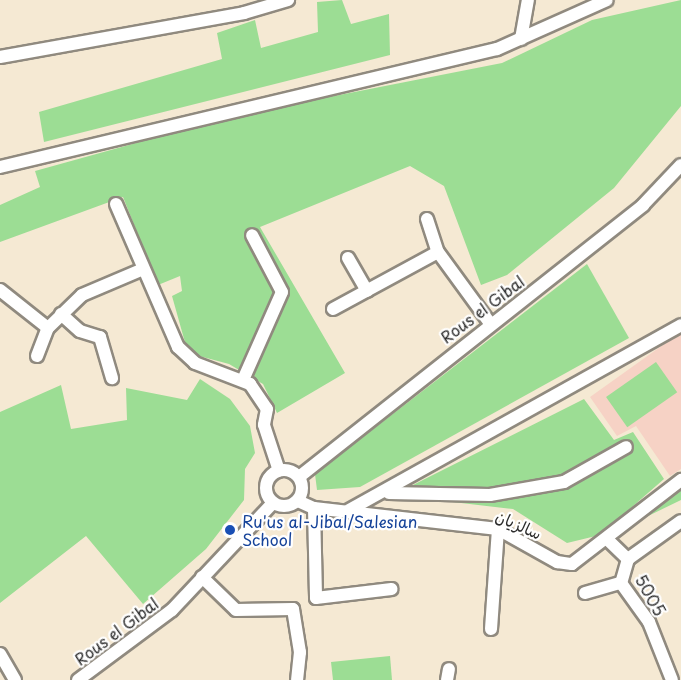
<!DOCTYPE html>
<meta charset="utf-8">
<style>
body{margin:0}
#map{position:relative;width:681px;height:680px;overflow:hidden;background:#f5e9d3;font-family:"Playpen Sans","Playpen Sans Arabic",sans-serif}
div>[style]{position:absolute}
.built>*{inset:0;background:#f6d2c5}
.green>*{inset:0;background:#9cdd94;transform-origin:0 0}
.roads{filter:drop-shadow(2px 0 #908a7f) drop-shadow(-2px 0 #908a7f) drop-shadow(0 2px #908a7f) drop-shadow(0 -2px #908a7f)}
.minor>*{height:12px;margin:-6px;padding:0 6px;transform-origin:6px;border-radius:6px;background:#fff}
.minor>.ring{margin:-6px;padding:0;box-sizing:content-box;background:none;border:12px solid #fff;border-radius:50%}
.dots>*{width:16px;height:16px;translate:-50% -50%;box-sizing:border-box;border:3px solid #fff;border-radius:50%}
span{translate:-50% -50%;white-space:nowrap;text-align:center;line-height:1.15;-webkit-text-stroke:4.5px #fff;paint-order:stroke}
.street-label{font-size:16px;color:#2b2b2b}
.transit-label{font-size:16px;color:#164399}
.left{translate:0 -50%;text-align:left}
</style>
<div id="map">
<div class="built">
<i style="clip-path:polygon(681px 332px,681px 469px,670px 476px,636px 426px,617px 436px,590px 397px)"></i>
</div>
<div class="green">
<i style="clip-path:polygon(342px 0,351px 24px,389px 14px,390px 55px,44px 142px,39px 112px,222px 59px,217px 33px,255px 20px,261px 48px,318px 32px,317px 2px)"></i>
<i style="clip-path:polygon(681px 0,681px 106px,614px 188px,507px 275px,481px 285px,444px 186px,410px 166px,260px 227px,345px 373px,277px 413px,263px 384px,229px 364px,188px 353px,172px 296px,182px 291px,180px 276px,158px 285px,123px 197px,0 242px,0 205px,40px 187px,35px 171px,237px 115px,502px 63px,592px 20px)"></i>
<i style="clip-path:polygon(587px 264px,629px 338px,360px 487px,317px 490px,315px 474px)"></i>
<i style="left:656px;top:362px;width:37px;height:61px;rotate:55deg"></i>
<i style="clip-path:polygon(200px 379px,230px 399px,250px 426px,255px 453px,245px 469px,244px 500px,206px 549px,143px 604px,86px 536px,0 603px,0 412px,61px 385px,71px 429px,127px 420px,126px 388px,187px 400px)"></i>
<i style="clip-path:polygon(584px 399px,614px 440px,633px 432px,664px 479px,600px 535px,567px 543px,513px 509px,393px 495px)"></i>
<i style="clip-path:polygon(681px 488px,681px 500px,646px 517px,675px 492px)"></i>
<i style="clip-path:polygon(390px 656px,392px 680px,333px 680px,331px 662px)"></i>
</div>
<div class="roads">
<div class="minor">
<i style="left:521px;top:39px;width:40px;rotate:-80deg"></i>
<i style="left:0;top:57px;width:248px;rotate:-10.2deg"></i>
<i style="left:244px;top:13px;width:46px;rotate:-16.5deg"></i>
<i style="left:0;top:167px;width:511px;rotate:-13.36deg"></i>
<i style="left:497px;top:49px;width:120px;rotate:-24deg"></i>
<i style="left:116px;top:204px;width:156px;rotate:66.6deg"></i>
<i style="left:178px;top:347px;width:23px;rotate:43deg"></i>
<i style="left:195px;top:363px;width:59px;rotate:20.9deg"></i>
<i style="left:250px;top:384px;width:30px;rotate:56deg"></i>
<i style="left:267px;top:409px;width:16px;rotate:101deg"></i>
<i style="left:264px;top:425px;width:48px;rotate:71.9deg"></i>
<i style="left:427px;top:219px;width:35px;rotate:72deg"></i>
<i style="left:438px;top:252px;width:87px;rotate:53.9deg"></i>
<i style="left:348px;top:258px;width:38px;rotate:60deg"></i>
<i style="left:0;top:290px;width:61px;rotate:38.4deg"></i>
<i style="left:333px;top:309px;width:119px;rotate:-28.5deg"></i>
<i style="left:61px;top:314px;width:25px;rotate:42deg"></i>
<i style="left:80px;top:331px;width:21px;rotate:17deg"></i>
<i style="left:100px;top:337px;width:43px;rotate:73.7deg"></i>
<i style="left:37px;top:356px;width:30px;rotate:-69deg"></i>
<i style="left:48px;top:328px;width:47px;rotate:-44.1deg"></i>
<i style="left:82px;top:295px;width:64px;rotate:-23deg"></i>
<i style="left:243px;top:380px;width:96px;rotate:-66.1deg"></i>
<i style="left:282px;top:292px;width:64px;rotate:-117.8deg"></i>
<i class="ring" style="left:266px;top:470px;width:24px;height:24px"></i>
<i style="left:299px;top:477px;width:439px;rotate:-38.3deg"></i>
<i style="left:643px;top:205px;width:55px;rotate:-46.5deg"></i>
<i style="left:389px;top:493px;width:101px;rotate:1.1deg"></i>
<i style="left:490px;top:495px;width:75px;rotate:-10deg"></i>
<i style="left:564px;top:482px;width:71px;rotate:-29.4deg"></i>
<i style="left:298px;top:501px;width:17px;rotate:24deg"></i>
<i style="left:314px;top:508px;width:185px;rotate:6.5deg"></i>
<i style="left:498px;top:529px;width:68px;rotate:29.2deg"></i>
<i style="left:557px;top:562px;width:15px;rotate:8deg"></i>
<i style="left:572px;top:564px;width:138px;rotate:-37.6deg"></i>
<i style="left:314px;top:508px;width:90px;rotate:88.7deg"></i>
<i style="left:316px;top:598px;width:76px;rotate:-6.8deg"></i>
<i style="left:349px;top:510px;width:380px;rotate:-29.1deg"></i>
<i style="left:608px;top:540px;width:28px;rotate:44deg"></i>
<i style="left:628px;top:559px;width:25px;rotate:106deg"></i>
<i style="left:621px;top:583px;width:48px;rotate:54.3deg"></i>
<i style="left:649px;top:622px;width:62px;rotate:68.4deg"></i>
<i style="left:628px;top:559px;width:65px;rotate:-35.6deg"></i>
<i style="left:202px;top:577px;width:47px;rotate:44.1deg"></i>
<i style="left:236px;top:610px;width:57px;rotate:-1deg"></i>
<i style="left:293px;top:609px;width:44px;rotate:80.8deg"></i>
<i style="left:300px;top:652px;width:28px;rotate:96deg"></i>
<i style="left:585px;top:593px;width:37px;rotate:-16deg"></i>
<i style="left:491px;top:629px;width:100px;rotate:-86deg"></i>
<i style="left:0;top:654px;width:30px;rotate:60deg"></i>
<i style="left:78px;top:680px;width:117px;rotate:-36.7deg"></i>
<i style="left:172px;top:610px;width:147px;rotate:-46.7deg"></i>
<i style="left:447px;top:680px;width:11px;rotate:-80deg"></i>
</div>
</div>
<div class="dots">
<i style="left:230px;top:530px;background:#1a4fb4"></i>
</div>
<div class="street-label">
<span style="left:482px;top:309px;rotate:-37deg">Rous el Gibal</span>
<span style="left:519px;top:524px;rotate:24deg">سالزيان</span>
<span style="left:651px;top:595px;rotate:61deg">5005</span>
<span style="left:116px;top:631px;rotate:-37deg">Rous el Gibal</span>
</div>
<div class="transit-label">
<span class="left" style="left:242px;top:530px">Ru'us al-Jibal/Salesian<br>School</span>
</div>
</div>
